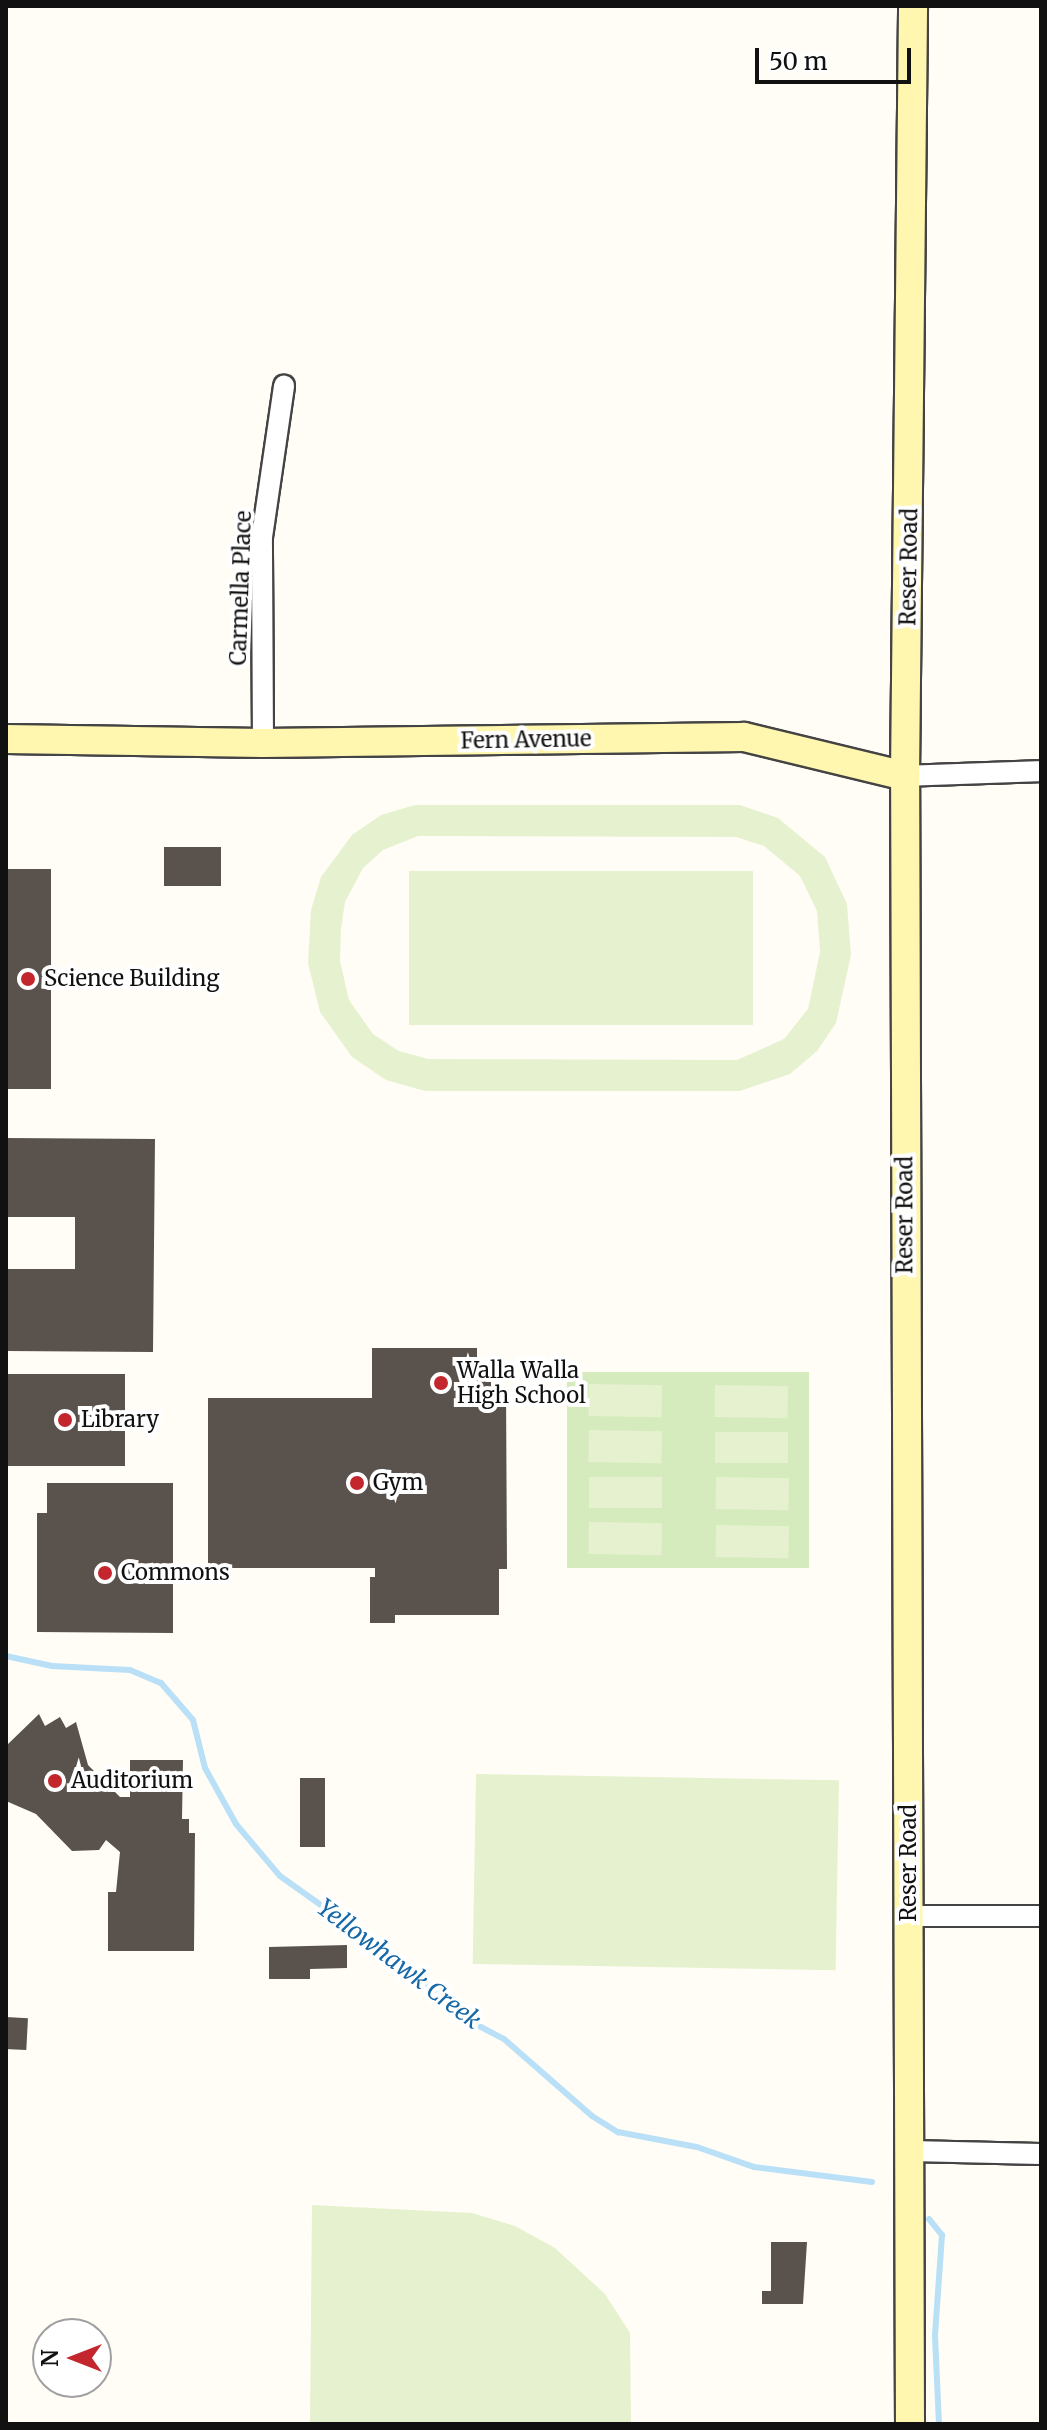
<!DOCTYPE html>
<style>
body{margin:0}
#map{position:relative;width:1047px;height:2430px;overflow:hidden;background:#fffdf5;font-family:Merriweather,serif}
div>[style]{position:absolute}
.green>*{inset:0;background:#d5ebbd;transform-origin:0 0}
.pitch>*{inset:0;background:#e6f2cf;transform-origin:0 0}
.stream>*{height:6px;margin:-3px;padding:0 3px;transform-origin:3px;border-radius:3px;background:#b9e0f7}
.building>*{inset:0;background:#5a524d;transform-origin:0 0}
.roads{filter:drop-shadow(2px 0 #444) drop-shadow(-2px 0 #444) drop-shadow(0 2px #444) drop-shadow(0 -2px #444)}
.street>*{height:20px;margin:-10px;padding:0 10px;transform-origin:10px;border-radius:10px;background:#fff}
.secondary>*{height:28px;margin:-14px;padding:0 14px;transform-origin:14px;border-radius:14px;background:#fff6b0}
.dots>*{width:22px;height:22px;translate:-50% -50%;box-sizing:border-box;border:4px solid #fff;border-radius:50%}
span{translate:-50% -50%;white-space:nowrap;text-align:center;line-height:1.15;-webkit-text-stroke:8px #fff;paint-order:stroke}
.street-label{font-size:22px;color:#111}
.poi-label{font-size:22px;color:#111}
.left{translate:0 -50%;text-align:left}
.water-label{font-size:24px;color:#1768a6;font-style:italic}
.frame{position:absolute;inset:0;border:8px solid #111;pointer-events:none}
.north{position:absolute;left:32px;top:2318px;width:80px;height:80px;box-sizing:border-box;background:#fff;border:2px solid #a0a0a0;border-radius:50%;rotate:270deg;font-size:22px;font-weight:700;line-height:32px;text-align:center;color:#111}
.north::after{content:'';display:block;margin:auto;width:28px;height:36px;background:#c4262e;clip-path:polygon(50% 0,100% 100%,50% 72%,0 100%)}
.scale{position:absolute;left:755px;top:48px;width:156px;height:36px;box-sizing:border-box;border:4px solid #111;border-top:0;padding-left:10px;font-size:24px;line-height:28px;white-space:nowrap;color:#111;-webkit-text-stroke:6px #fff;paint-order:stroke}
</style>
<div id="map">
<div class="green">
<i style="left:809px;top:1372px;width:196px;height:242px;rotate:90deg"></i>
</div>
<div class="pitch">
<i style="clip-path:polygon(evenodd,415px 805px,740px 805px,778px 818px,825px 857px,847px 904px,851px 955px,836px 1023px,817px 1051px,790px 1074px,740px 1091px,425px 1091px,386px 1080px,352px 1057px,320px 1012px,308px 963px,311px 910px,321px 877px,352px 835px,381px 815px,415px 805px,418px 836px,736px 837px,764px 846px,800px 876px,817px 911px,820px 952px,808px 1009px,784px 1039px,737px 1060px,428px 1059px,399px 1051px,373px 1034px,349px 1000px,340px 961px,341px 929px,345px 902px,363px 868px,383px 850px,418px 836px)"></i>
<i style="left:409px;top:871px;width:344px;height:154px"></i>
<i style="left:589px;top:1384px;width:73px;height:32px;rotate:1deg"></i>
<i style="left:715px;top:1385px;width:73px;height:32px;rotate:1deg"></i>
<i style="left:589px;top:1430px;width:73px;height:32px;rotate:1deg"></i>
<i style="left:715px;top:1432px;width:73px;height:31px"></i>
<i style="left:589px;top:1477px;width:73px;height:31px"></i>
<i style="left:716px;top:1477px;width:73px;height:32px;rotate:1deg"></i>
<i style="left:589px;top:1522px;width:73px;height:32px;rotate:1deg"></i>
<i style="left:716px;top:1525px;width:73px;height:32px;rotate:1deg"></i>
<i style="left:476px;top:1774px;width:363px;height:190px;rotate:1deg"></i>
<i style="clip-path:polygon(312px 2205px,472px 2213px,515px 2226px,555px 2248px,605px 2294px,630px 2333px,631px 2424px,310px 2424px)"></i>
</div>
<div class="stream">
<i style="left:6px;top:1656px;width:47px;rotate:12.3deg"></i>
<i style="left:52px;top:1666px;width:78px;rotate:2.9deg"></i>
<i style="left:130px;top:1670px;width:34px;rotate:23deg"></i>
<i style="left:161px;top:1683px;width:49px;rotate:49.1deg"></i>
<i style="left:193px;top:1720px;width:49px;rotate:76deg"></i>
<i style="left:205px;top:1768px;width:64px;rotate:61deg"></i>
<i style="left:236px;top:1824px;width:68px;rotate:49.8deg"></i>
<i style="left:280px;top:1876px;width:166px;rotate:35.4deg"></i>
<i style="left:415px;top:1972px;width:61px;rotate:45deg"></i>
<i style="left:458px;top:2015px;width:52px;rotate:27.6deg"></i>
<i style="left:504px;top:2039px;width:117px;rotate:41.2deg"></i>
<i style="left:592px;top:2116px;width:31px;rotate:32deg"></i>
<i style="left:618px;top:2132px;width:80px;rotate:10.8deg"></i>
<i style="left:697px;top:2147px;width:60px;rotate:19.3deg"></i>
<i style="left:754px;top:2167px;width:119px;rotate:7.2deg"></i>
<i style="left:929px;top:2219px;width:21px;rotate:51deg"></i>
<i style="left:942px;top:2235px;width:101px;rotate:94deg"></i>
<i style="left:935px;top:2336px;width:88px;rotate:87.4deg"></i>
</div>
<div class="building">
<i style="left:221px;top:847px;width:39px;height:57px;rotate:90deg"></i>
<i style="left:6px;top:869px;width:45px;height:220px"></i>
<i style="clip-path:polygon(6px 1138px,155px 1139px,153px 1352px,6px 1351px,6px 1269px,75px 1269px,75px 1217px,6px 1217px)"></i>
<i style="clip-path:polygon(372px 1348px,477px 1348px,477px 1367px,498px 1367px,498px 1388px,506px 1388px,507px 1569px,499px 1569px,499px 1615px,395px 1615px,395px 1623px,370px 1623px,370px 1577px,375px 1577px,375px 1568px,208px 1568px,208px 1398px,372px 1398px)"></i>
<i style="left:6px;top:1374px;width:119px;height:92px"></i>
<i style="clip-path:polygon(47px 1483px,173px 1483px,173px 1633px,37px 1632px,37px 1513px,47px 1513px)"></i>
<i style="clip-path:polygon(39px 1714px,45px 1726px,60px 1717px,66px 1728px,76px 1722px,88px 1765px,120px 1797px,130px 1797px,130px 1760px,183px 1760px,182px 1819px,189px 1819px,189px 1833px,195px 1833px,194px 1951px,108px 1951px,108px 1892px,116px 1892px,120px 1852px,106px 1840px,99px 1850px,72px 1851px,36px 1814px,6px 1801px,6px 1746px)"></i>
<i style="left:300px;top:1778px;width:25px;height:69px"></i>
<i style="clip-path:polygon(347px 1945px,347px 1968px,310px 1969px,310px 1979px,269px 1979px,269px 1947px)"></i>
<i style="left:6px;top:2017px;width:22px;height:32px;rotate:3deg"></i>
<i style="clip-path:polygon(771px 2242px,807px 2242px,803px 2304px,762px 2304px,762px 2291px,771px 2291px)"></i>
</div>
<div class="roads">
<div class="street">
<i style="left:263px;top:743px;width:206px;rotate:-90.3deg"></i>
<i style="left:262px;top:537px;width:153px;rotate:-81.7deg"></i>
<i style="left:905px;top:776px;width:136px;rotate:-2.1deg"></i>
<i style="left:910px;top:1916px;width:131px"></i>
<i style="left:910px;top:2151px;width:131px;rotate:1.3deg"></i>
</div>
<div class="secondary">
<i style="left:6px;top:739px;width:257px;rotate:0.9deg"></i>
<i style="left:263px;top:743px;width:481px;rotate:-0.7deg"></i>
<i style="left:744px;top:737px;width:166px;rotate:13.6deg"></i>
<i style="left:910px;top:2424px;width:1648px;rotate:-90.17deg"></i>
<i style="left:905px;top:776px;width:770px;rotate:-89.4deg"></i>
</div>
</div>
<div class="dots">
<i style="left:28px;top:979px;background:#c4262e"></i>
<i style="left:441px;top:1383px;background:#c4262e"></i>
<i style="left:65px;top:1420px;background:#c4262e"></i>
<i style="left:357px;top:1483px;background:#c4262e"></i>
<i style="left:105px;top:1573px;background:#c4262e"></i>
<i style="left:55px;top:1781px;background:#c4262e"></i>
</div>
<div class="street-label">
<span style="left:909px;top:567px;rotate:-89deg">Reser Road</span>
<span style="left:241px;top:588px;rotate:-88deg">Carmella Place</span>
<span style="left:526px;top:740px;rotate:-1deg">Fern Avenue</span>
<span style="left:905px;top:1215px;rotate:-90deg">Reser Road</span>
<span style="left:909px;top:1863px;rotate:-90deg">Reser Road</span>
</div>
<div class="poi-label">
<span class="left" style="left:44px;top:979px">Science Building</span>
<span class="left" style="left:457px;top:1383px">Walla Walla<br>High School</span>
<span class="left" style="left:81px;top:1420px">Library</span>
<span class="left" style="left:373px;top:1483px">Gym</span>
<span class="left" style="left:121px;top:1573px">Commons</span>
<span class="left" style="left:71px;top:1781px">Auditorium</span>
</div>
<div class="water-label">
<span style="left:399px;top:1964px;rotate:37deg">Yellowhawk Creek</span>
</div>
<div class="frame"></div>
<div class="north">N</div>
<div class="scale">50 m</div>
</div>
